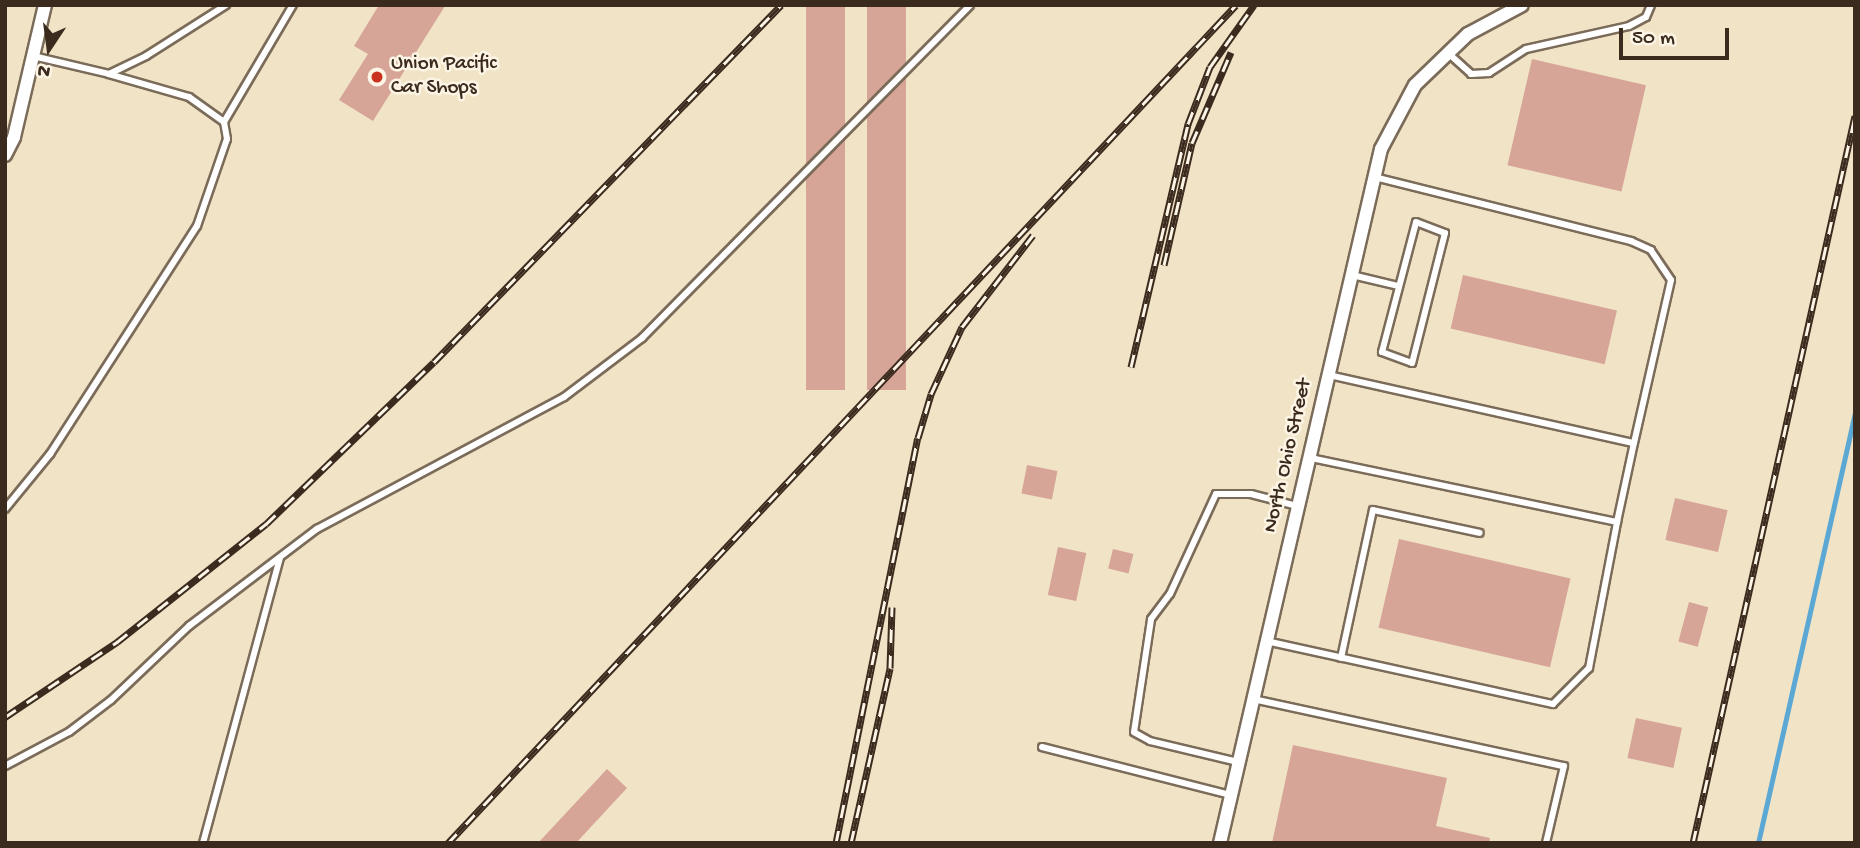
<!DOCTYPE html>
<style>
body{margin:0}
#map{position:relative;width:1860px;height:848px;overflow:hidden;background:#f1e3c6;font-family:"Gochi Hand",sans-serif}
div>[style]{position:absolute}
.stream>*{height:4.5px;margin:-2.25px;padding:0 2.25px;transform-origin:2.25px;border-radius:2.25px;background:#5ca8d5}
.building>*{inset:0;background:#d6a598;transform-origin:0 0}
.roads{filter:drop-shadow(2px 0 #7b6b59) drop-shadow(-2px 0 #7b6b59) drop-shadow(0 2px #7b6b59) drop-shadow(0 -2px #7b6b59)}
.service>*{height:6px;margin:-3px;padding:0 3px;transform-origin:3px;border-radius:3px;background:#fff}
.minor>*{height:12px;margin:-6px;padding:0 6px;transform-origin:6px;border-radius:6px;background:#fff}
.rail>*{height:7px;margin-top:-3.5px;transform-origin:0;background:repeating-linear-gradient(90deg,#fcf5e5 0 13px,#3b2a1e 0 26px);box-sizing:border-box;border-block:2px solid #3b2a1e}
.dots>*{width:19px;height:19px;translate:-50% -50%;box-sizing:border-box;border:4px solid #fcf5e5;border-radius:50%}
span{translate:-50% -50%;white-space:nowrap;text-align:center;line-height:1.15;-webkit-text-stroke:5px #fcf5e5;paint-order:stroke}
.poi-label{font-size:21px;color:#3b2a1e}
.left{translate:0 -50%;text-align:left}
.street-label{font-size:21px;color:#3b2a1e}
.frame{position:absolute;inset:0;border:7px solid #3b2a1e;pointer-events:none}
.north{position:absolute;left:14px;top:14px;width:70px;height:70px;-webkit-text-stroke:5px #fcf5e5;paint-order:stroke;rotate:193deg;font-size:19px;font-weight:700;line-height:28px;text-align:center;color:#3b2a1e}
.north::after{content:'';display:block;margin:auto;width:24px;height:32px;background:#3b2a1e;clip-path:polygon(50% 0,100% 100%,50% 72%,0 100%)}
.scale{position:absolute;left:1619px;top:28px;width:110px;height:32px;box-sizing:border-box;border:4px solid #3b2a1e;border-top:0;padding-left:9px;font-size:21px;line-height:24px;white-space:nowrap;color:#3b2a1e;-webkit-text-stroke:5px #fcf5e5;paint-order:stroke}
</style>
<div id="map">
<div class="stream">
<i style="left:1758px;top:843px;width:441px;rotate:-77.3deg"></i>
</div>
<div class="building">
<i style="clip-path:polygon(379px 5px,445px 6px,373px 121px,339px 100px,368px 54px,354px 46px)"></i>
<i style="left:806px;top:5px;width:39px;height:385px"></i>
<i style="left:867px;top:5px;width:39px;height:385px"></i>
<i style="left:1532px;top:59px;width:117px;height:109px;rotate:13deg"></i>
<i style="left:1463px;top:275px;width:158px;height:55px;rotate:13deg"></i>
<i style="left:1027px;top:465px;width:31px;height:29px;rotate:11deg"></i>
<i style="left:1675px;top:498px;width:54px;height:43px;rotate:13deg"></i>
<i style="left:1399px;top:539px;width:176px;height:91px;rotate:13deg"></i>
<i style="left:1058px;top:547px;width:29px;height:49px;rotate:12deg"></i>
<i style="left:1113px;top:549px;width:21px;height:20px;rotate:14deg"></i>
<i style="left:1689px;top:602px;width:20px;height:41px;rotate:15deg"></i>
<i style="left:1636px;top:718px;width:47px;height:41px;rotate:12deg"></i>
<i style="clip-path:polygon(1293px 745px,1447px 778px,1436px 826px,1490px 838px,1489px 843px,1272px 843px)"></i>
<i style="clip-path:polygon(607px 769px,627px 788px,576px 843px,538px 843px)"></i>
</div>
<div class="roads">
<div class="service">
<i style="left:1448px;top:53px;width:31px;rotate:42deg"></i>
<i style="left:1471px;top:74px;width:18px;rotate:-3deg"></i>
<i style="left:1489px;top:73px;width:44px;rotate:-33deg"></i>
<i style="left:1526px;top:49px;width:106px;rotate:-12.6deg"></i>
<i style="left:1629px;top:26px;width:19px;rotate:-28deg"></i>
<i style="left:1646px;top:17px;width:13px;rotate:-67deg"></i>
<i style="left:33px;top:56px;width:78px;rotate:13.3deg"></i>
<i style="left:109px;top:74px;width:41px;rotate:-25.9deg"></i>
<i style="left:146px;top:56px;width:95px;rotate:-32.5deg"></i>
<i style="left:224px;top:122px;width:136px;rotate:-59.5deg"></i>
<i style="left:1416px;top:222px;width:31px;rotate:21deg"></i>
<i style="left:1445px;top:233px;width:134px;rotate:104.2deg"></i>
<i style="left:1412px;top:363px;width:32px;rotate:-160deg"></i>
<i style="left:1382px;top:352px;width:134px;rotate:-75.3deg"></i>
<i style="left:1352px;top:275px;width:47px;rotate:13.4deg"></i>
<i style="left:1329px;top:375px;width:312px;rotate:12.6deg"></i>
<i style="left:1634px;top:443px;width:167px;rotate:-77.2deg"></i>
<i style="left:1671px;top:280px;width:36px;rotate:-124deg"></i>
<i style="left:1651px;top:250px;width:22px;rotate:-156deg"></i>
<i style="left:1631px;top:241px;width:264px;rotate:-166deg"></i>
<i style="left:5px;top:509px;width:71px;rotate:-50.7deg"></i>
<i style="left:50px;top:454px;width:271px;rotate:-57.2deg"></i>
<i style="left:197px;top:226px;width:92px;rotate:-71deg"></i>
<i style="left:227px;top:139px;width:17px;rotate:-100deg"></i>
<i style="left:224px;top:122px;width:43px;rotate:-144.5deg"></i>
<i style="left:189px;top:97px;width:83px;rotate:-164deg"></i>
<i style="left:1617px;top:522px;width:81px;rotate:-77.9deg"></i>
<i style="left:1266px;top:641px;width:294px;rotate:12.4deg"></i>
<i style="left:1553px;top:704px;width:51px;rotate:-45deg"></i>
<i style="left:1589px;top:668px;width:149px;rotate:-79.1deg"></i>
<i style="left:1617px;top:522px;width:314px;rotate:-168.2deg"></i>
<i style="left:1341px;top:658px;width:151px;rotate:-77.8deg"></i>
<i style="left:1373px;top:510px;width:109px;rotate:12.1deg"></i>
<i style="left:1253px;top:699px;width:318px;rotate:12.2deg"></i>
<i style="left:1564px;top:766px;width:79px;rotate:103.2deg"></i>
<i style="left:1042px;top:747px;width:195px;rotate:14.3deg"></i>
<i style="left:1238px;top:762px;width:90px;rotate:-166.6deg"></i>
<i style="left:1150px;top:741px;width:18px;rotate:-151deg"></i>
<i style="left:1134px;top:732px;width:114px;rotate:-81.4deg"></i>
<i style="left:1151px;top:619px;width:31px;rotate:-53deg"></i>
<i style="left:1170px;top:594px;width:110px;rotate:-65.3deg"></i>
<i style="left:1216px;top:494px;width:35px"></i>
<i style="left:1251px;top:494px;width:48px;rotate:14.6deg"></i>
<i style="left:5px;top:766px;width:72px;rotate:-28deg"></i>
<i style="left:69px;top:732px;width:53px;rotate:-37.3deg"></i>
<i style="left:111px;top:700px;width:108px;rotate:-43.5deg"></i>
<i style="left:189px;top:626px;width:161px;rotate:-37.2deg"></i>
<i style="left:317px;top:529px;width:280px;rotate:-28.1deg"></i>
<i style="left:564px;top:397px;width:98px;rotate:-37.1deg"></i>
<i style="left:642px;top:338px;width:467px;rotate:-45.4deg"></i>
<i style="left:203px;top:843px;width:295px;rotate:-74.9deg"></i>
</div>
<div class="minor">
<i style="left:5px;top:155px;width:20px;rotate:-63deg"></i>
<i style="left:14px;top:137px;width:136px;rotate:-76.8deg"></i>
<i style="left:1220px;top:843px;width:712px;rotate:-76.94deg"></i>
<i style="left:1381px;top:149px;width:72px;rotate:-62deg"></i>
<i style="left:1415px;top:85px;width:74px;rotate:-43.9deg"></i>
<i style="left:1468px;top:34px;width:61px;rotate:-28.2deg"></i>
</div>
</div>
<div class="rail">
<i style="left:1164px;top:265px;width:125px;rotate:-77.1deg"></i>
<i style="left:1192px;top:143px;width:99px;rotate:-66.8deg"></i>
<i style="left:1131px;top:367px;width:250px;rotate:-76.8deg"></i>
<i style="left:1188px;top:124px;width:61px;rotate:-68.9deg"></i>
<i style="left:1210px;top:67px;width:76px;rotate:-54.6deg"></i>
<i style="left:5px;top:717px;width:135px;rotate:-33.8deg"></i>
<i style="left:117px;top:642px;width:190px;rotate:-38.4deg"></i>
<i style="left:266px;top:524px;width:233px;rotate:-44deg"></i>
<i style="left:434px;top:362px;width:498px;rotate:-45.8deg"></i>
<i style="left:448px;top:843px;width:1150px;rotate:-46.76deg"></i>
<i style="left:836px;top:843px;width:413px;rotate:-78.6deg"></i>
<i style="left:918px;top:438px;width:46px;rotate:-73.5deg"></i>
<i style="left:931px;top:394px;width:74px;rotate:-65.2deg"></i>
<i style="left:962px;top:327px;width:116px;rotate:-52.3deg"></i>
<i style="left:851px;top:843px;width:179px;rotate:-77.4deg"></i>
<i style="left:890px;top:668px;width:61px;rotate:-88.1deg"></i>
<i style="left:1693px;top:843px;width:745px;rotate:-77.44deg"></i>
</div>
<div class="dots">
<i style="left:377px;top:77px;background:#c8321e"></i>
</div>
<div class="poi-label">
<span class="left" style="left:391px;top:77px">Union Pacific<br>Car Shops</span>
</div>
<div class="street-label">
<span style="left:1289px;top:456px;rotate:-77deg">North Ohio Street</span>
</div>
<div class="frame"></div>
<div class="north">N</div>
<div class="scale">50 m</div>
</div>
